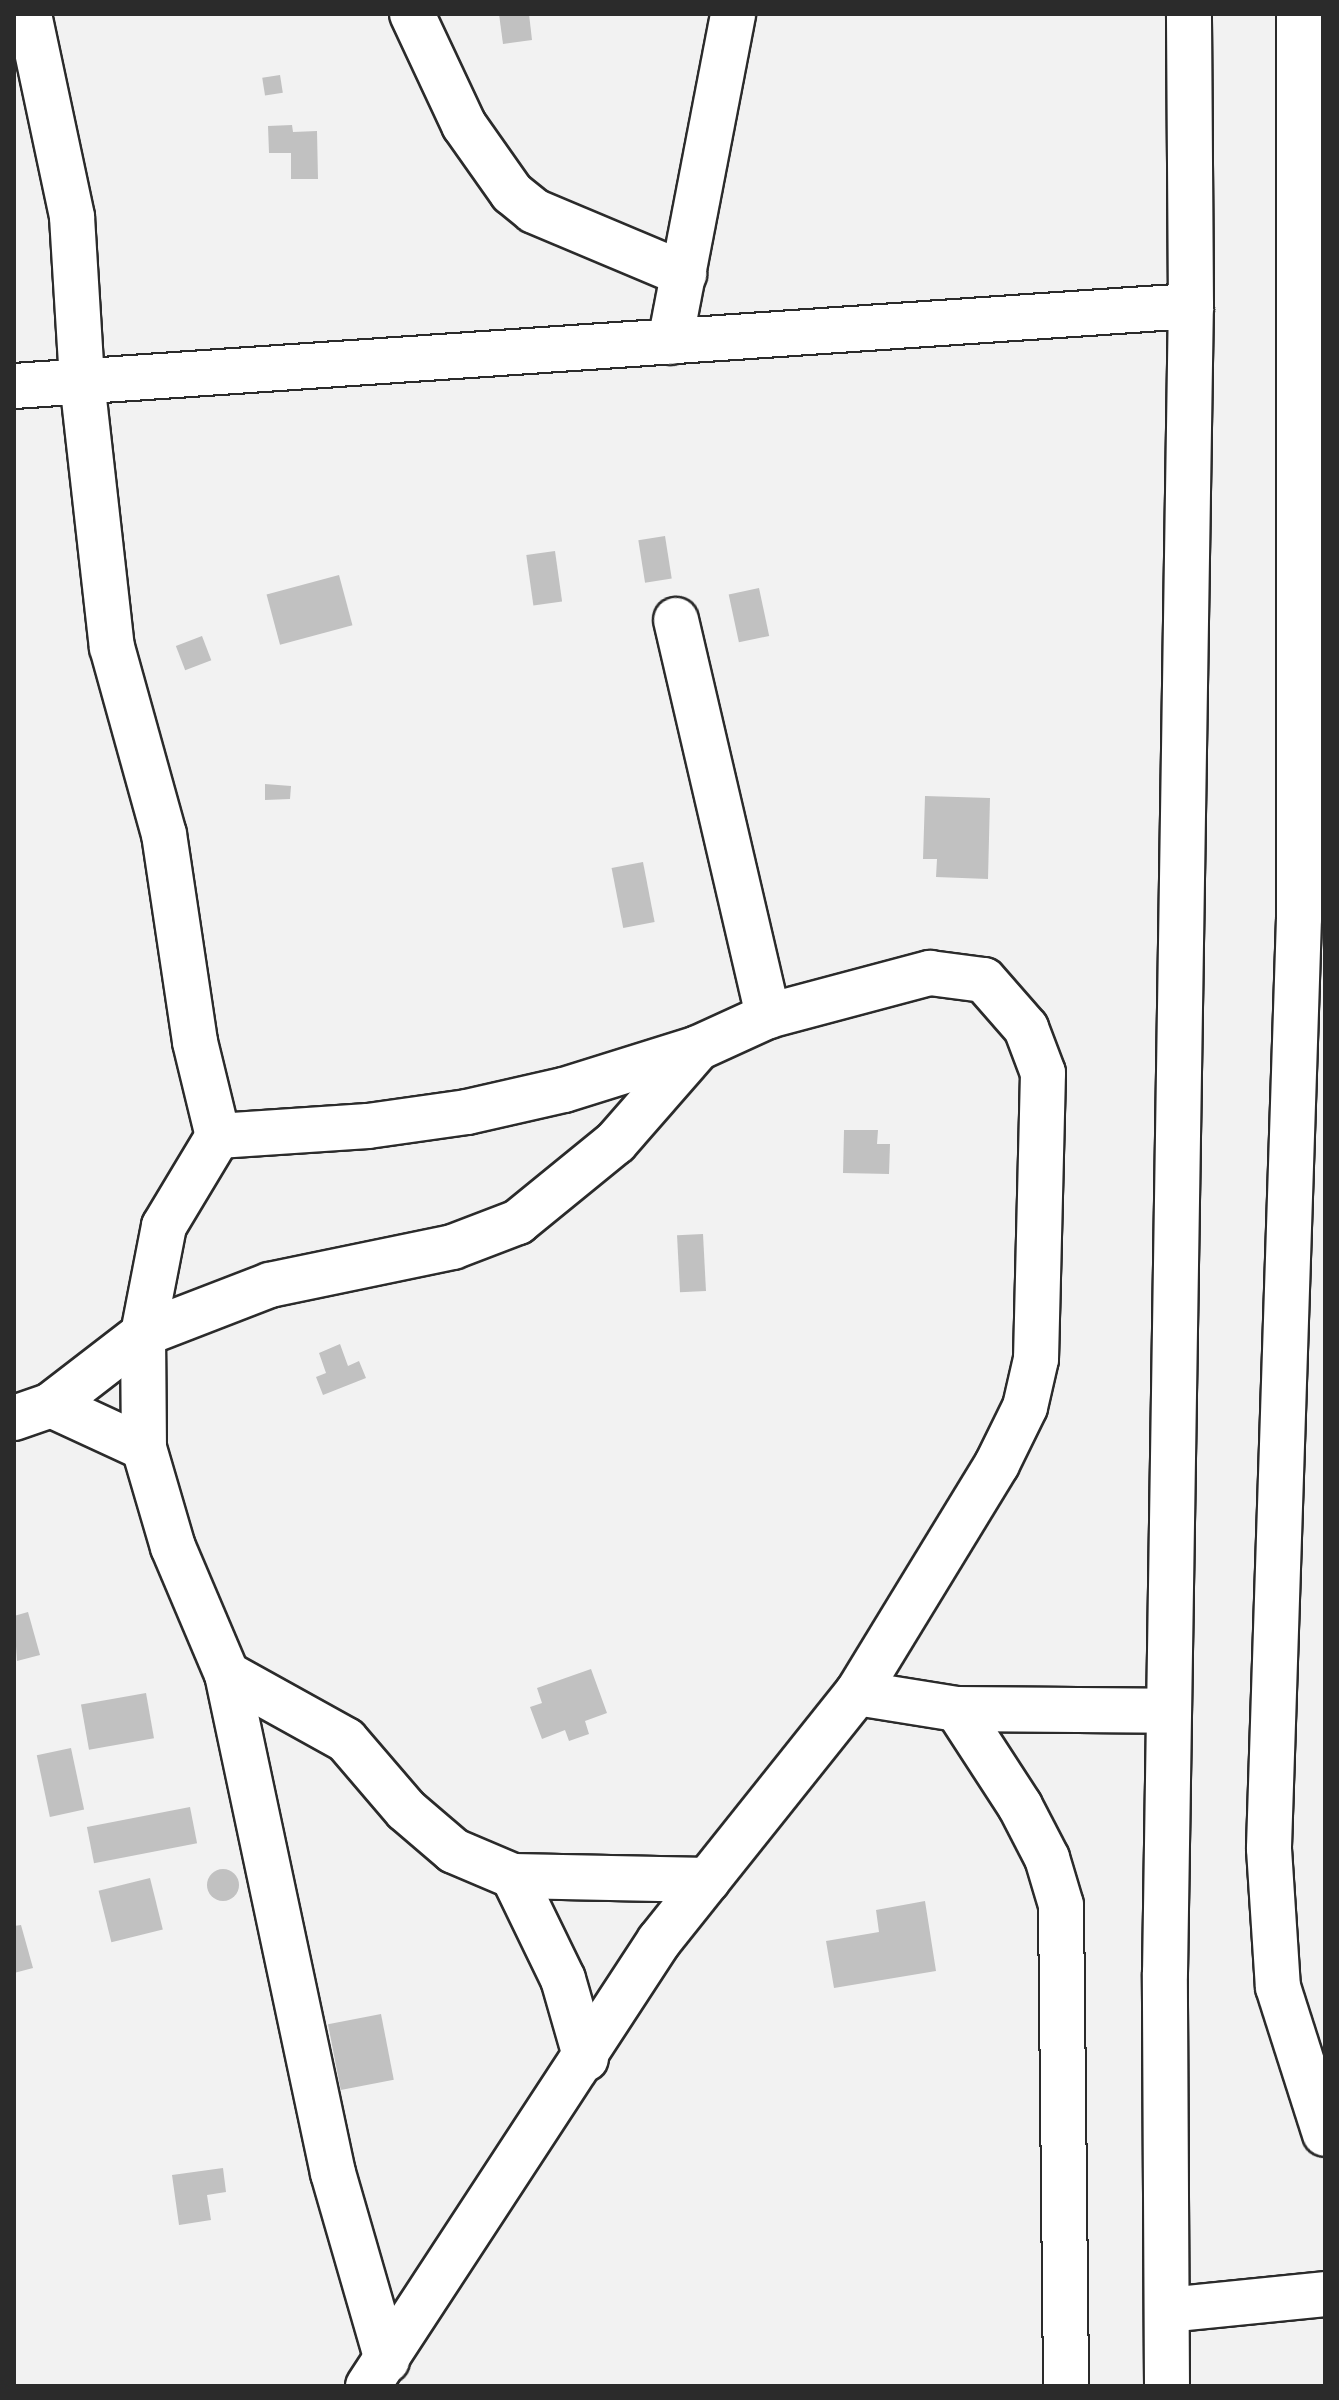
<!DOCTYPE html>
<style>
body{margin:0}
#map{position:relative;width:1339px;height:2400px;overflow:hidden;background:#f2f2f2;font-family:"Comic Neue",sans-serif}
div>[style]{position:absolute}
.building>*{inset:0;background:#c1c1c1;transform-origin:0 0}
.round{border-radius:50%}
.roads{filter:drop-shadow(2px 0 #2b2b2b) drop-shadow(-2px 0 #2b2b2b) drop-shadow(0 2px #2b2b2b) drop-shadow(0 -2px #2b2b2b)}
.minor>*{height:44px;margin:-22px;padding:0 22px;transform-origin:22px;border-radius:22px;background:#fff}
.major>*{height:44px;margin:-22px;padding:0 22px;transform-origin:22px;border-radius:22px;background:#fff}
span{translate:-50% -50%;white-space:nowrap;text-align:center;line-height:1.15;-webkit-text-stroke:7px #fff;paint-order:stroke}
.frame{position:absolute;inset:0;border:16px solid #2b2b2b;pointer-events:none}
</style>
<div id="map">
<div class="building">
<i style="clip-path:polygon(499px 14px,529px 14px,532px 40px,503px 44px)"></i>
<i style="left:280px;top:75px;width:18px;height:18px;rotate:81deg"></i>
<i style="clip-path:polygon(292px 125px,293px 132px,317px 131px,318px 179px,291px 179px,291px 153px,269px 153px,268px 126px)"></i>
<i style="left:665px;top:536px;width:43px;height:27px;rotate:81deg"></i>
<i style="left:555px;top:551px;width:51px;height:29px;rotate:82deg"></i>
<i style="left:339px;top:575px;width:52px;height:75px;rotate:75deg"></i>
<i style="left:759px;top:588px;width:49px;height:31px;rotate:78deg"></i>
<i style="left:202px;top:636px;width:26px;height:28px;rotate:69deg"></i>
<i style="clip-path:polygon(265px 784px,291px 786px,290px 799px,265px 800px)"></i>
<i style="clip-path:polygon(925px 796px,990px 798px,988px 879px,936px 877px,937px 859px,923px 859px)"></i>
<i style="left:643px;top:862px;width:61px;height:32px;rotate:79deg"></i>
<i style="clip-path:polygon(844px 1130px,878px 1130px,877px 1144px,890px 1144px,889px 1174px,843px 1173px)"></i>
<i style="left:703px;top:1234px;width:57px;height:26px;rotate:87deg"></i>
<i style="clip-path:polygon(340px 1344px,348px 1366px,359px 1361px,366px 1378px,323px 1395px,316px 1377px,326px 1373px,319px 1353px)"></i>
<i style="clip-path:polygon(28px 1612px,40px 1655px,17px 1661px,14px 1616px)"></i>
<i style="clip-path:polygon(591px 1669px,607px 1713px,585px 1721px,589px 1734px,569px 1741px,565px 1730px,542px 1739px,530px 1707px,542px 1703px,537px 1688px)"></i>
<i style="left:146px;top:1693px;width:46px;height:66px;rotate:80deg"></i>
<i style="left:71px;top:1748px;width:63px;height:35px;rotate:78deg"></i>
<i style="left:190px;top:1807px;width:37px;height:105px;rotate:79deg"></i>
<i class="round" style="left:207px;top:1869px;width:32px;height:32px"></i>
<i style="left:150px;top:1878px;width:53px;height:53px;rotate:76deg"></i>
<i style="clip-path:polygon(925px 1901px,936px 1971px,834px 1988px,826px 1941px,879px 1932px,876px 1910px)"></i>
<i style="clip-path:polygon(21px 1925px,33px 1968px,14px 1973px,14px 1926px)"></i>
<i style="left:381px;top:2014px;width:67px;height:54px;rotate:79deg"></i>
<i style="clip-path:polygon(223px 2168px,226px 2192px,207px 2195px,211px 2220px,179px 2225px,172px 2175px)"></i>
</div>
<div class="roads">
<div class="minor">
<i style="left:29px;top:14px;width:208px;rotate:78deg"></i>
<i style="left:72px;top:217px;width:164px;rotate:86.5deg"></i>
<i style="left:82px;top:381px;width:268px;rotate:83.6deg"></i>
<i style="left:112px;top:647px;width:194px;rotate:74.5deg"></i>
<i style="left:164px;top:834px;width:210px;rotate:81.5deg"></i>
<i style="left:195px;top:1042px;width:97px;rotate:76.3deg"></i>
<i style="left:412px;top:14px;width:123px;rotate:64.9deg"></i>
<i style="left:464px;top:125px;width:83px;rotate:54.8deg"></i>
<i style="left:512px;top:193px;width:28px;rotate:39deg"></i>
<i style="left:534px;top:211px;width:163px;rotate:22.8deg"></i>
<i style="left:1299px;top:14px;width:904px;rotate:90deg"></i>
<i style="left:1299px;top:918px;width:931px;rotate:91.85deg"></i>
<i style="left:1269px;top:1849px;width:138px;rotate:86.3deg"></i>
<i style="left:1278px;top:1987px;width:154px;rotate:72.3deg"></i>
<i style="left:670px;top:342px;width:334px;rotate:-79.1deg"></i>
<i style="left:14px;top:386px;width:1180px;rotate:-3.89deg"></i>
<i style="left:676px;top:620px;width:407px;rotate:76.9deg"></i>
<i style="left:698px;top:1048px;width:125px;rotate:131.1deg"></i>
<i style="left:616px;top:1142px;width:127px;rotate:140.8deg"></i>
<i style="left:518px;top:1222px;width:70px;rotate:159deg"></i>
<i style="left:453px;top:1247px;width:187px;rotate:168.3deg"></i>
<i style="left:270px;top:1285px;width:136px;rotate:158.9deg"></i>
<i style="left:143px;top:1334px;width:114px;rotate:89.5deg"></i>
<i style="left:144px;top:1448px;width:103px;rotate:73.7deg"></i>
<i style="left:173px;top:1547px;width:138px;rotate:67deg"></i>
<i style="left:227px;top:1674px;width:136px;rotate:29deg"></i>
<i style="left:346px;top:1740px;width:92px;rotate:49.4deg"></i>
<i style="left:406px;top:1810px;width:63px;rotate:40.5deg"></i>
<i style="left:454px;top:1851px;width:64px;rotate:23deg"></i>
<i style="left:513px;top:1876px;width:195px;rotate:1.2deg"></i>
<i style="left:51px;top:1405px;width:102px;rotate:24.8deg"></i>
<i style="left:14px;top:1418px;width:39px;rotate:-19deg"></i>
<i style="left:51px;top:1405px;width:116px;rotate:-37.7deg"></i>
<i style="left:143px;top:1334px;width:110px;rotate:-79deg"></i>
<i style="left:164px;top:1226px;width:105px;rotate:-59deg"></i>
<i style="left:218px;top:1136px;width:150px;rotate:-3.8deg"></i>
<i style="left:368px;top:1126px;width:100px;rotate:-8deg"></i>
<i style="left:467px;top:1112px;width:99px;rotate:-12.8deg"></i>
<i style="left:564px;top:1090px;width:140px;rotate:-17.4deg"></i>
<i style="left:698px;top:1048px;width:77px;rotate:-24.6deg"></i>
<i style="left:768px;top:1016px;width:168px;rotate:-14.9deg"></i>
<i style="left:930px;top:973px;width:54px;rotate:7.4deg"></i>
<i style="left:984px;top:980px;width:64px;rotate:48.8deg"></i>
<i style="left:1026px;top:1028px;width:48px;rotate:69.3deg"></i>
<i style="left:1043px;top:1073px;width:286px;rotate:91.4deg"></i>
<i style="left:1036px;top:1359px;width:49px;rotate:102.9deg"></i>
<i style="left:1025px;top:1407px;width:64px;rotate:116.2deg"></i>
<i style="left:997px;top:1464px;width:268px;rotate:121.4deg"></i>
<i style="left:227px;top:1674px;width:510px;rotate:78.01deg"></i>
<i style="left:333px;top:2173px;width:195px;rotate:73.9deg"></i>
<i style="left:957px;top:1709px;width:116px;rotate:57deg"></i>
<i style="left:1020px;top:1806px;width:59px;rotate:62.6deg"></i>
<i style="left:1047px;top:1858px;width:49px;rotate:73.4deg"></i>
<i style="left:1061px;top:1905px;width:481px;rotate:89.4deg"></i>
<i style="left:513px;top:1876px;width:114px;rotate:64.1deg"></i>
<i style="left:563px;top:1979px;width:83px;rotate:74deg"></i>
<i style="left:1168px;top:2310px;width:158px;rotate:-5.8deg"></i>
<i style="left:368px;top:2386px;width:532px;rotate:-56.82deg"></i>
<i style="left:659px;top:1941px;width:317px;rotate:-51.4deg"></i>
<i style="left:857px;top:1693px;width:101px;rotate:9.1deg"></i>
<i style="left:957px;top:1709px;width:211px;rotate:0.5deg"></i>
</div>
<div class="major">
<i style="left:1167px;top:2386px;width:413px;rotate:-90.3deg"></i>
<i style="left:1165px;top:1973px;width:1667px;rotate:-89.11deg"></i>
<i style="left:1191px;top:306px;width:292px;rotate:-90.4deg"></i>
</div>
</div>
<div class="frame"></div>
</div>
